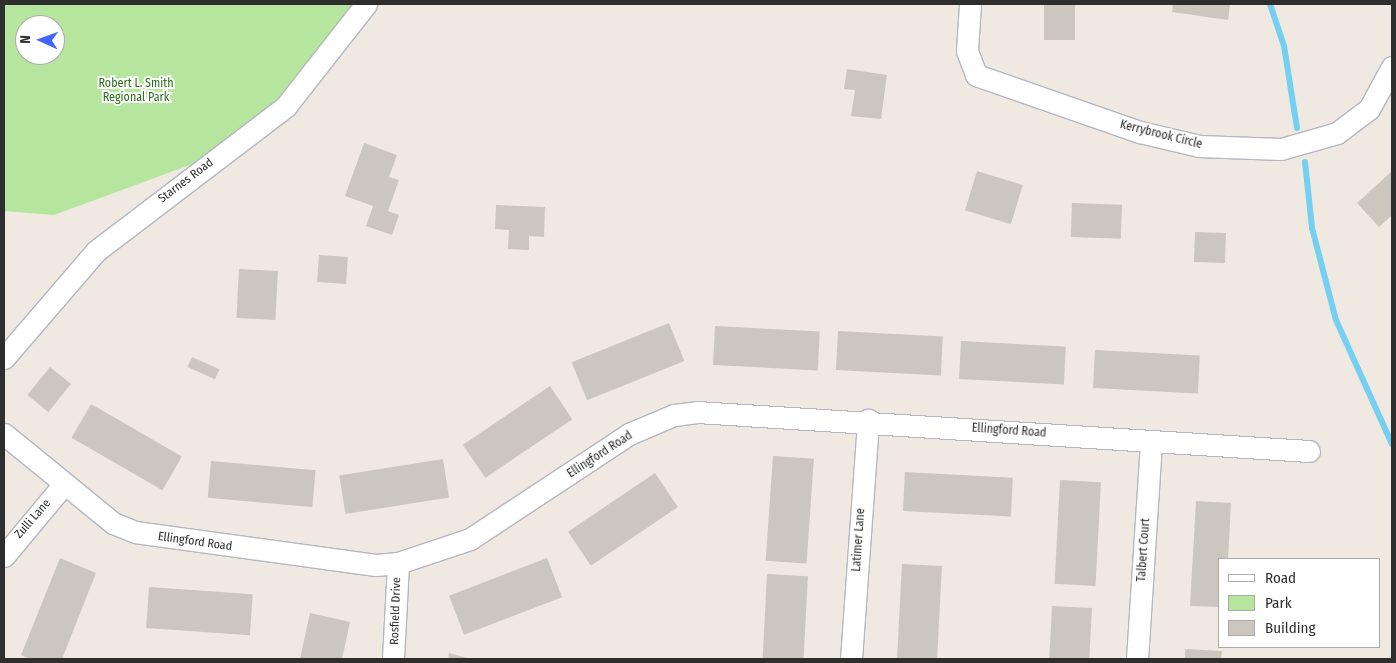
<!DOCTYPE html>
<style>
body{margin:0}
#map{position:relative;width:1396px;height:663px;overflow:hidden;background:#efe9e1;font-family:"Fira Sans Condensed",sans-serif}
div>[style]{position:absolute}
.green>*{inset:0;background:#b6e59e}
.stream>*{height:6px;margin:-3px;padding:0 3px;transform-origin:3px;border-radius:3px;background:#75cff0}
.building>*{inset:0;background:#cbc7bf;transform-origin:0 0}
.roads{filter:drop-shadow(1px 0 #b4b7c1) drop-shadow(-1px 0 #b4b7c1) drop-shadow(0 1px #b4b7c1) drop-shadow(0 -1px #b4b7c1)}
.street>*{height:21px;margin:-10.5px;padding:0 10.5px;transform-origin:10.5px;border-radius:10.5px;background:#fff}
span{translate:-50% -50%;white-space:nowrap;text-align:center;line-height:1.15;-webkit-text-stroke:4px #fff;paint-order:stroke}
.park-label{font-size:12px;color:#2c6e1b}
.street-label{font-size:12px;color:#2e2e2e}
.frame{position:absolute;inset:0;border:5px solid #2e2e2e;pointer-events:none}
.legend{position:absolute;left:1218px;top:558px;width:162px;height:90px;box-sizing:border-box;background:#fff;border:1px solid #ababab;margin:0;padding:6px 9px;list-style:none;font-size:15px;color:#2e2e2e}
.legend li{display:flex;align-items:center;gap:10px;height:25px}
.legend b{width:25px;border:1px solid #ababab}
.north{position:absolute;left:15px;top:15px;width:50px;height:50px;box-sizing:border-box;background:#fff;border:1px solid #ababab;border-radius:50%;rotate:272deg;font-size:14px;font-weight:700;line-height:20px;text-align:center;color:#2e2e2e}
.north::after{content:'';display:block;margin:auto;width:18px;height:22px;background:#4264fb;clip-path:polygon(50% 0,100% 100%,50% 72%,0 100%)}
</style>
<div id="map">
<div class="green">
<i style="clip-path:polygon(evenodd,4px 4px,350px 4px,361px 11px,299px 91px,225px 152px,54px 215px,4px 211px,4px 4px,25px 25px,55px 25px,55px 55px,25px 55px,25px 25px)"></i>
</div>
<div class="stream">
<i style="left:1270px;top:4px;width:44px;rotate:71.6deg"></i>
<i style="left:1284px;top:46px;width:83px;rotate:81deg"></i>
<i style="left:1305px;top:162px;width:66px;rotate:83.9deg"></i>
<i style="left:1312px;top:228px;width:95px;rotate:75.4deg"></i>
<i style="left:1336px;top:320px;width:136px;rotate:65.7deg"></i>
</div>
<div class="building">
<i style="left:1044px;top:4px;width:31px;height:36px"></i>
<i style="clip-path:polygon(1173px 4px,1230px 4px,1228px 20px,1172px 12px)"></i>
<i style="clip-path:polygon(847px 69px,887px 75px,881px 119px,851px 116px,855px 90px,844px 89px)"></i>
<i style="clip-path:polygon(364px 143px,397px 155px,389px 177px,399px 180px,388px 211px,399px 215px,392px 235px,366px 226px,373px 206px,345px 196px)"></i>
<i style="left:977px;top:171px;width:48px;height:41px;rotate:17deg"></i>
<i style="clip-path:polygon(1392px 171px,1392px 215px,1379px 227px,1357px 203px)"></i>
<i style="left:1072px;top:203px;width:50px;height:34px;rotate:2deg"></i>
<i style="clip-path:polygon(496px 205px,545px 207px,544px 237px,529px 236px,529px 250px,508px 249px,509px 230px,495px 229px)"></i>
<i style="left:1195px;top:232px;width:31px;height:30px;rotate:2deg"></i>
<i style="left:319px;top:255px;width:29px;height:27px;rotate:4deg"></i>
<i style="left:239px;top:269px;width:39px;height:49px;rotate:3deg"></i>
<i style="left:669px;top:323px;width:41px;height:105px;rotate:68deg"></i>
<i style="left:715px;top:326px;width:105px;height:39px;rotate:3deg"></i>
<i style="left:838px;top:331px;width:105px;height:39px;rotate:3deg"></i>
<i style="left:961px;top:341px;width:105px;height:38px;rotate:3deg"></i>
<i style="left:1095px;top:350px;width:105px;height:38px;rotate:3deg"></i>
<i style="left:192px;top:357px;width:30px;height:11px;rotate:24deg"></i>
<i style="left:50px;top:367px;width:27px;height:36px;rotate:39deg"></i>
<i style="left:550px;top:386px;width:40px;height:105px;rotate:56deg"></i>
<i style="left:91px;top:404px;width:105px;height:39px;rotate:30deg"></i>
<i style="left:773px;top:456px;width:41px;height:105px;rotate:4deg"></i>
<i style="left:443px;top:459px;width:39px;height:105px;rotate:81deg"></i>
<i style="left:211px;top:461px;width:105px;height:37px;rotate:5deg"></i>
<i style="left:905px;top:472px;width:108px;height:39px;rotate:3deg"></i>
<i style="left:655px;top:473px;width:41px;height:105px;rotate:56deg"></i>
<i style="left:1060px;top:480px;width:41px;height:104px;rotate:3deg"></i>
<i style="clip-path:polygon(1196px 501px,1231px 503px,1228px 559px,1220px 559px,1220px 607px,1190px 606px)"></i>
<i style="clip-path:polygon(60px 558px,96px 573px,62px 659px,30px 659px,21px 655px)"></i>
<i style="left:547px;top:558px;width:42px;height:105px;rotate:69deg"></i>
<i style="left:902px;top:564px;width:40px;height:95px;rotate:3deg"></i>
<i style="left:767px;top:574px;width:41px;height:85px;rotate:3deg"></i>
<i style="left:149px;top:587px;width:104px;height:41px;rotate:4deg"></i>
<i style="left:1052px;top:606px;width:40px;height:53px;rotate:3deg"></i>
<i style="clip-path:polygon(310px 613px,350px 622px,342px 659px,300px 659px)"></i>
<i style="clip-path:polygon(1185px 649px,1222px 651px,1221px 659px,1185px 659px)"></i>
<i style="clip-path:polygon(449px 653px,471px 659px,448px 659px)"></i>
</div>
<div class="roads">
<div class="street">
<i style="left:970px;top:4px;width:47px;rotate:93.7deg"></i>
<i style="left:967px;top:51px;width:26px;rotate:69deg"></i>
<i style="left:976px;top:75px;width:174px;rotate:19.2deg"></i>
<i style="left:1140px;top:132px;width:61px;rotate:13.3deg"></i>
<i style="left:1199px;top:146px;width:82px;rotate:2.1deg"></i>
<i style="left:1281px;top:149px;width:58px;rotate:-15.9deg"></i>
<i style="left:1337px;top:133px;width:40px;rotate:-37deg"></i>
<i style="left:1369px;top:109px;width:48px;rotate:-61.3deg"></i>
<i style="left:4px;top:358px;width:141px;rotate:-49.3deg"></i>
<i style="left:96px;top:251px;width:239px;rotate:-37.3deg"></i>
<i style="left:286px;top:106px;width:130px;rotate:-51.9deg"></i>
<i style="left:4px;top:434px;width:141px;rotate:39.2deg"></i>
<i style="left:113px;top:523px;width:24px;rotate:22deg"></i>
<i style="left:135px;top:532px;width:243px;rotate:7.8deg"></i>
<i style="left:376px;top:565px;width:22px;rotate:-5deg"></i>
<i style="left:398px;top:563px;width:76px;rotate:-18.4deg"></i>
<i style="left:470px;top:539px;width:191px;rotate:-33.4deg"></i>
<i style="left:629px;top:434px;width:49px;rotate:-22.9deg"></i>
<i style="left:674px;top:415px;width:23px;rotate:-7deg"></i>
<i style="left:697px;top:412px;width:613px;rotate:3.65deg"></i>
<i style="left:4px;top:556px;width:94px;rotate:-50.2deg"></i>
<i style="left:393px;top:659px;width:96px;rotate:-87deg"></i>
<i style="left:851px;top:659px;width:240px;rotate:-85.9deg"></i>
<i style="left:1137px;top:659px;width:217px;rotate:-86.3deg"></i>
</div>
</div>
<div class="park-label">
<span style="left:136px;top:91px">Robert L. Smith<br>Regional Park</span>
</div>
<div class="street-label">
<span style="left:1161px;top:135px;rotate:14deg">Kerrybrook Circle</span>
<span style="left:186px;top:181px;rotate:-37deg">Starnes Road</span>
<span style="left:1009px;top:431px;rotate:4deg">Ellingford Road</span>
<span style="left:600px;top:455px;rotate:-33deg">Ellingford Road</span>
<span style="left:33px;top:519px;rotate:-49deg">Zulli Lane</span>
<span style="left:859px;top:540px;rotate:-86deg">Latimer Lane</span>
<span style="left:195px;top:542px;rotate:8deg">Ellingford Road</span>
<span style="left:1144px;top:550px;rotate:-86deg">Talbert Court</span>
<span style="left:396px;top:611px;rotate:-88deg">Rosfield Drive</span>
</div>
<div class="frame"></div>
<ul class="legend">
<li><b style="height:6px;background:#fff"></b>Road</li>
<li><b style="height:14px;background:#b6e59e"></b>Park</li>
<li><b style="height:14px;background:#cbc7bf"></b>Building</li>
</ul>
<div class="north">N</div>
</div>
